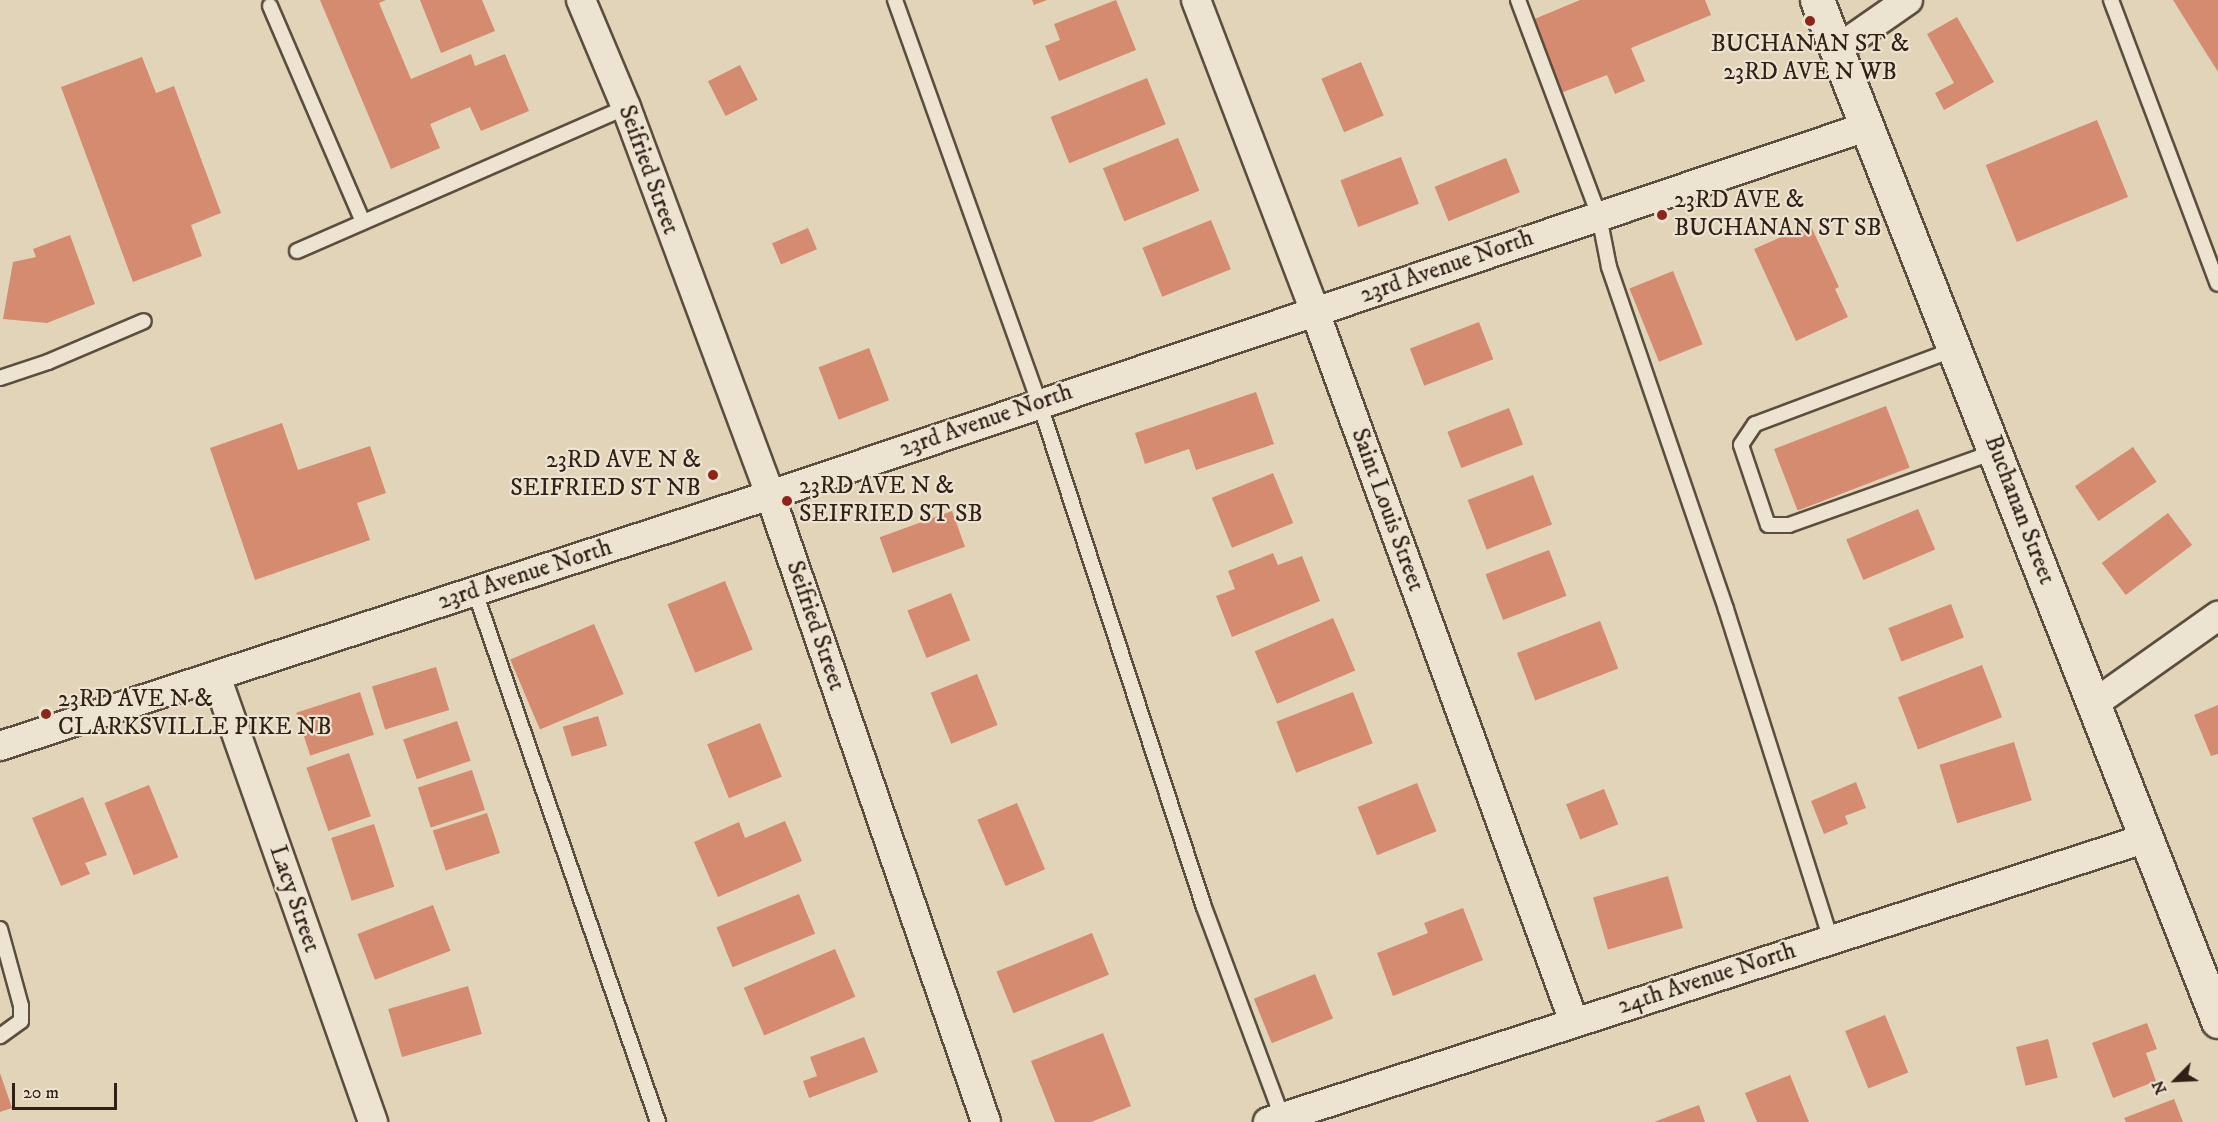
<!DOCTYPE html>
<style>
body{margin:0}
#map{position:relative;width:2218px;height:1122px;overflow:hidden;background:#e2d4b8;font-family:"IM FELL DW Pica",serif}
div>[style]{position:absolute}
.building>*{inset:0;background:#d58b6f;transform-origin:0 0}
.roads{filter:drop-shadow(2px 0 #5d4d3e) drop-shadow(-2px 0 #5d4d3e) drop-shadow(0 2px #5d4d3e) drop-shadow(0 -2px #5d4d3e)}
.lane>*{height:14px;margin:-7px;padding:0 7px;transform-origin:7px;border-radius:7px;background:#ece3d1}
.street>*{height:28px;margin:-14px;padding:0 14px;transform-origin:14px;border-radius:14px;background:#ece3d1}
.secondary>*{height:33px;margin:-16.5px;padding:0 16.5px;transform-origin:16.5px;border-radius:16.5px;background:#ece3d1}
.dots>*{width:16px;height:16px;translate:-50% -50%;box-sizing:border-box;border:3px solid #ece3d1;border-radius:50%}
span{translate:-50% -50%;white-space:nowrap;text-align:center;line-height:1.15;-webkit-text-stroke:4.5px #ece3d1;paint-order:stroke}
.poi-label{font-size:24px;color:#312016}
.left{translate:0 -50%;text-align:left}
.right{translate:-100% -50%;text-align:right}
.street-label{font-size:24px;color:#312016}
.north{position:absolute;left:2146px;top:1050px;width:60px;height:60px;-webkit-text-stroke:4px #ece3d1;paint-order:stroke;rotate:246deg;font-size:16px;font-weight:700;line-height:24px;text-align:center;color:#312016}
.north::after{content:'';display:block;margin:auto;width:21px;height:27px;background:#312016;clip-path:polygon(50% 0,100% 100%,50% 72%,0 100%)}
.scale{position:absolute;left:12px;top:1083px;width:105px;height:27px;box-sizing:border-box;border:3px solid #312016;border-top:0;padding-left:8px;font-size:18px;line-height:21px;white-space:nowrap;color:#312016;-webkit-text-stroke:4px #ece3d1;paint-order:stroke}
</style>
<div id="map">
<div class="building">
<i style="clip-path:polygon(320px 0,386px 0,379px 3px,411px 79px,471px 54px,475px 66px,505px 54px,529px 111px,481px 131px,470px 107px,430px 124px,440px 148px,391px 169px)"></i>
<i style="clip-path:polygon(420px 0,482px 0,495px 31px,441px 53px)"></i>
<i style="clip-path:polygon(1032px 0,1047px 0,1034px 5px)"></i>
<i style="clip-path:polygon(1116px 0,1136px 50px,1059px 81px,1045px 46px,1060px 40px,1054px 24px)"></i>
<i style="clip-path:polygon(1580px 0,1705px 0,1711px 15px,1631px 48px,1645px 81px,1615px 94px,1607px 75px,1561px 93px,1532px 20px)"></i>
<i style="clip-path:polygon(2173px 0,2218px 0,2218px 72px)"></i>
<i style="clip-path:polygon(1957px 17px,1994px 82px,1944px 110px,1935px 93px,1954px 83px,1927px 34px)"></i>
<i style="clip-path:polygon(142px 57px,156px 93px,174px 86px,221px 213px,191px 225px,202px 256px,133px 282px,61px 87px)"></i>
<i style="left:1361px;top:62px;width:58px;height:43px;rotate:67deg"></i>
<i style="left:740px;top:65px;width:39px;height:36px;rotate:63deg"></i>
<i style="left:1147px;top:78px;width:50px;height:104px;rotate:68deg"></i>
<i style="left:2097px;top:120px;width:83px;height:120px;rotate:68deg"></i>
<i style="left:1178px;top:138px;width:57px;height:81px;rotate:68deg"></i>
<i style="left:1401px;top:157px;width:50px;height:65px;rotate:69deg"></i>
<i style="left:1506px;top:158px;width:37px;height:77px;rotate:68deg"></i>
<i style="left:1211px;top:220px;width:53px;height:74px;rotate:68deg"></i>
<i style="clip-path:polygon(1810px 224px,1839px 287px,1835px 289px,1848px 317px,1796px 341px,1754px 249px)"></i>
<i style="left:808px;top:228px;width:23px;height:39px;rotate:67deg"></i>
<i style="clip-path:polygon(70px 235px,95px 304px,47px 323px,3px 319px,13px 262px,36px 257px,33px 249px)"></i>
<i style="left:1673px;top:271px;width:79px;height:47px;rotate:68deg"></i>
<i style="left:1479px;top:322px;width:40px;height:74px;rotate:69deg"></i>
<i style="left:869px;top:348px;width:56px;height:54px;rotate:69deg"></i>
<i style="clip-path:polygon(1256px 392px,1274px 444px,1196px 470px,1189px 449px,1145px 464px,1135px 433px)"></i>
<i style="left:1886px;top:406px;width:66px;height:120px;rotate:69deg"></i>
<i style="left:1509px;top:408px;width:39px;height:66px;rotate:69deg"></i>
<i style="clip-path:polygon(282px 423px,298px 470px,370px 446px,386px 493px,357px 503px,370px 540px,255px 580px,210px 448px)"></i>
<i style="left:2133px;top:447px;width:42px;height:70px;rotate:56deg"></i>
<i style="left:1273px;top:473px;width:54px;height:66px;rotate:68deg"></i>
<i style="left:1533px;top:475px;width:53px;height:70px;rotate:69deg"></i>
<i style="left:1918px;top:509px;width:44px;height:78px;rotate:67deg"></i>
<i style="left:952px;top:511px;width:38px;height:77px;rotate:70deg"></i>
<i style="left:2168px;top:513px;width:40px;height:83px;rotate:53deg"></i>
<i style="left:1549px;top:550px;width:49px;height:68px;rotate:69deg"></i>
<i style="clip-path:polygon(1273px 553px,1278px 565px,1302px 556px,1320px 601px,1232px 637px,1216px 596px,1235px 589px,1228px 571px)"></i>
<i style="left:725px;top:581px;width:74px;height:62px;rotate:68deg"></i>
<i style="left:951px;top:593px;width:51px;height:47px;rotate:68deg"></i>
<i style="left:1951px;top:604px;width:36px;height:67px;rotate:69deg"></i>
<i style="left:1333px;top:618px;width:57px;height:85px;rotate:67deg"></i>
<i style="left:1600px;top:621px;width:51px;height:89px;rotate:69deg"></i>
<i style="left:594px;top:624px;width:76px;height:91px;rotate:67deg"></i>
<i style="left:1982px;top:665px;width:56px;height:90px;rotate:69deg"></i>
<i style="left:436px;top:667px;width:45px;height:67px;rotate:73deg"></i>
<i style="left:977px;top:674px;width:55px;height:50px;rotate:68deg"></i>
<i style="left:360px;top:692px;width:45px;height:67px;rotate:72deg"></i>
<i style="left:1353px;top:692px;width:55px;height:82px;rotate:69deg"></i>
<i style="clip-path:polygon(2218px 705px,2218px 754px,2211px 756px,2194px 715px)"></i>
<i style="left:598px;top:716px;width:31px;height:37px;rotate:73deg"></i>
<i style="left:457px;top:721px;width:42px;height:57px;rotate:71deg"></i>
<i style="left:760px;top:723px;width:58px;height:57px;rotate:68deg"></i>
<i style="left:2014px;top:742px;width:61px;height:78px;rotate:73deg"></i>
<i style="left:349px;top:753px;width:67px;height:45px;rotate:71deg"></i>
<i style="left:472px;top:770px;width:42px;height:57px;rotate:72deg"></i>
<i style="clip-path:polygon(1856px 782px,1866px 808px,1845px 816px,1848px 824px,1824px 834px,1811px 801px)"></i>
<i style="left:1417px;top:783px;width:52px;height:64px;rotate:68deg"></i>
<i style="left:149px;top:785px;width:78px;height:48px;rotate:68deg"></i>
<i style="left:1604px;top:789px;width:38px;height:41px;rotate:68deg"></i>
<i style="clip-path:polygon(83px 797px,107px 855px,85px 863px,90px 874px,61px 886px,32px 818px)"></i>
<i style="left:1017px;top:803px;width:72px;height:43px;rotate:67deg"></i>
<i style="left:487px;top:813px;width:42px;height:57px;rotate:72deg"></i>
<i style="clip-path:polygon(785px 821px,802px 861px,718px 897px,694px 842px,739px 822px,745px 838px)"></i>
<i style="left:374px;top:824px;width:66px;height:45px;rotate:72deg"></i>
<i style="left:1668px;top:876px;width:54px;height:78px;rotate:74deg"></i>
<i style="left:799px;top:894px;width:43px;height:89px;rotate:68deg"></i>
<i style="left:433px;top:905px;width:49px;height:81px;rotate:69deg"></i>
<i style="clip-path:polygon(1463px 908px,1483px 960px,1393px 996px,1377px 953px,1428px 933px,1424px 923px)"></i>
<i style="left:1092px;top:933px;width:45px;height:103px;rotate:68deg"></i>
<i style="left:835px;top:949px;width:52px;height:99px;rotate:67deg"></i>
<i style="left:1315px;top:974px;width:48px;height:66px;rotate:68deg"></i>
<i style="left:468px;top:986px;width:50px;height:83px;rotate:74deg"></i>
<i style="left:1885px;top:1015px;width:62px;height:43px;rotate:68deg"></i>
<i style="clip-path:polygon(2147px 1023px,2157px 1049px,2146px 1053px,2156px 1081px,2113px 1098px,2092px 1043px)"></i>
<i style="clip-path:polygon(1103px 1033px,1131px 1106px,1091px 1122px,1055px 1122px,1031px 1061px)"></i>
<i style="clip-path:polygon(864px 1037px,878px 1072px,809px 1098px,803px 1081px,817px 1076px,810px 1057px)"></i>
<i style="left:2048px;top:1039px;width:40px;height:33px;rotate:76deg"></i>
<i style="clip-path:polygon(0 1073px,12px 1108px,0 1112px)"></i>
<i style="clip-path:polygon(1790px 1075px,1809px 1122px,1757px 1122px,1745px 1093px)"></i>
<i style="clip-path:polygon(2174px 1099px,2183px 1122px,2126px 1122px,2124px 1118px)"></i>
<i style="clip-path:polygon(1699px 1105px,1705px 1122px,1654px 1122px)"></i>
</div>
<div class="roads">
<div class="lane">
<i style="left:895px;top:0;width:427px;rotate:70.3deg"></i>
<i style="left:1039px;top:402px;width:531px;rotate:71.91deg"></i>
<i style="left:1204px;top:907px;width:224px;rotate:69.6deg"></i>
<i style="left:1518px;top:0;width:231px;rotate:69.4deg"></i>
<i style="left:1599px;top:216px;width:52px;rotate:78.9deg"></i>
<i style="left:1609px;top:267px;width:361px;rotate:71.1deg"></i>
<i style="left:1726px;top:609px;width:347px;rotate:72.4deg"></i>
<i style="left:2111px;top:0;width:303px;rotate:69.4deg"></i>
<i style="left:270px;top:6px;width:235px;rotate:66.7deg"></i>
<i style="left:297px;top:251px;width:359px;rotate:-23.6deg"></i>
<i style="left:1955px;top:349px;width:214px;rotate:159.4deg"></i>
<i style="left:1755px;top:424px;width:25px;rotate:124deg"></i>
<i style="left:1741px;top:445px;width:84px;rotate:71.4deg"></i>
<i style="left:1768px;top:525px;width:21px"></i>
<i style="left:1789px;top:525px;width:218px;rotate:-19.6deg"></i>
<i style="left:0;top:378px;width:51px;rotate:-18.4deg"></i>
<i style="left:48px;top:362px;width:104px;rotate:-23.1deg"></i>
<i style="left:475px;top:592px;width:561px;rotate:70.95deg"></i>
<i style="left:0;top:929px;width:80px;rotate:74.7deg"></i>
<i style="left:21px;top:1006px;width:15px;rotate:90deg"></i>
<i style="left:21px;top:1021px;width:26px;rotate:144deg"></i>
</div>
<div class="street">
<i style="left:581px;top:0;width:116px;rotate:67.2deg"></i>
<i style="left:626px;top:107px;width:414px;rotate:69.6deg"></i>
<i style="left:770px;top:495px;width:663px;rotate:70.99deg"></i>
<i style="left:1196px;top:0;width:334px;rotate:69.1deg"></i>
<i style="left:1315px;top:312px;width:756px;rotate:69.96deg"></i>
<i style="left:1839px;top:48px;width:84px;rotate:-34.8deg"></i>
<i style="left:216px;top:676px;width:473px;rotate:70.6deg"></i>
<i style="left:2095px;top:703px;width:151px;rotate:-35.3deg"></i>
<i style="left:0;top:746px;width:810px;rotate:-18.05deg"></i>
<i style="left:770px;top:495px;width:1159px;rotate:-18.56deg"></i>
<i style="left:1268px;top:1122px;width:924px;rotate:-17.91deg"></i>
</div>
<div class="secondary">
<i style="left:1817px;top:0;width:1097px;rotate:68.56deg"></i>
</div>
</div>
<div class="dots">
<i style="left:1810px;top:21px;background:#8f2418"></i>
<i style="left:1662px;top:215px;background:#8f2418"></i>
<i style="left:713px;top:475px;background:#8f2418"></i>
<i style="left:787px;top:501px;background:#8f2418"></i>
<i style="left:46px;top:714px;background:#8f2418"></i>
</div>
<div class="poi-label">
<span style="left:1810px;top:59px">BUCHANAN ST &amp;<br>23RD AVE N WB</span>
<span class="left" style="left:1674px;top:215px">23RD AVE &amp;<br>BUCHANAN ST SB</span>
<span class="right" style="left:701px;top:475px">23RD AVE N &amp;<br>SEIFRIED ST NB</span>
<span class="left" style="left:799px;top:501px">23RD AVE N &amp;<br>SEIFRIED ST SB</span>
<span class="left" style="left:58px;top:714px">23RD AVE N &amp;<br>CLARKSVILLE PIKE NB</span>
</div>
<div class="street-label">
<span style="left:648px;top:170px;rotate:70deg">Seifried Street</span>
<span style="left:1447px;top:267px;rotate:-19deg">23rd Avenue North</span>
<span style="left:986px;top:421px;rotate:-19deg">23rd Avenue North</span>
<span style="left:1387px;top:510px;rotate:70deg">Saint Louis Street</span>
<span style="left:2019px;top:510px;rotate:69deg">Buchanan Street</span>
<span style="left:525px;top:575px;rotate:-18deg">23rd Avenue North</span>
<span style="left:815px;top:626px;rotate:71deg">Seifried Street</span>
<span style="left:294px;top:899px;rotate:71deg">Lacy Street</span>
<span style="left:1707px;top:979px;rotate:-18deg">24th Avenue North</span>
</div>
<div class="north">N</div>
<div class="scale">20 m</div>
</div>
